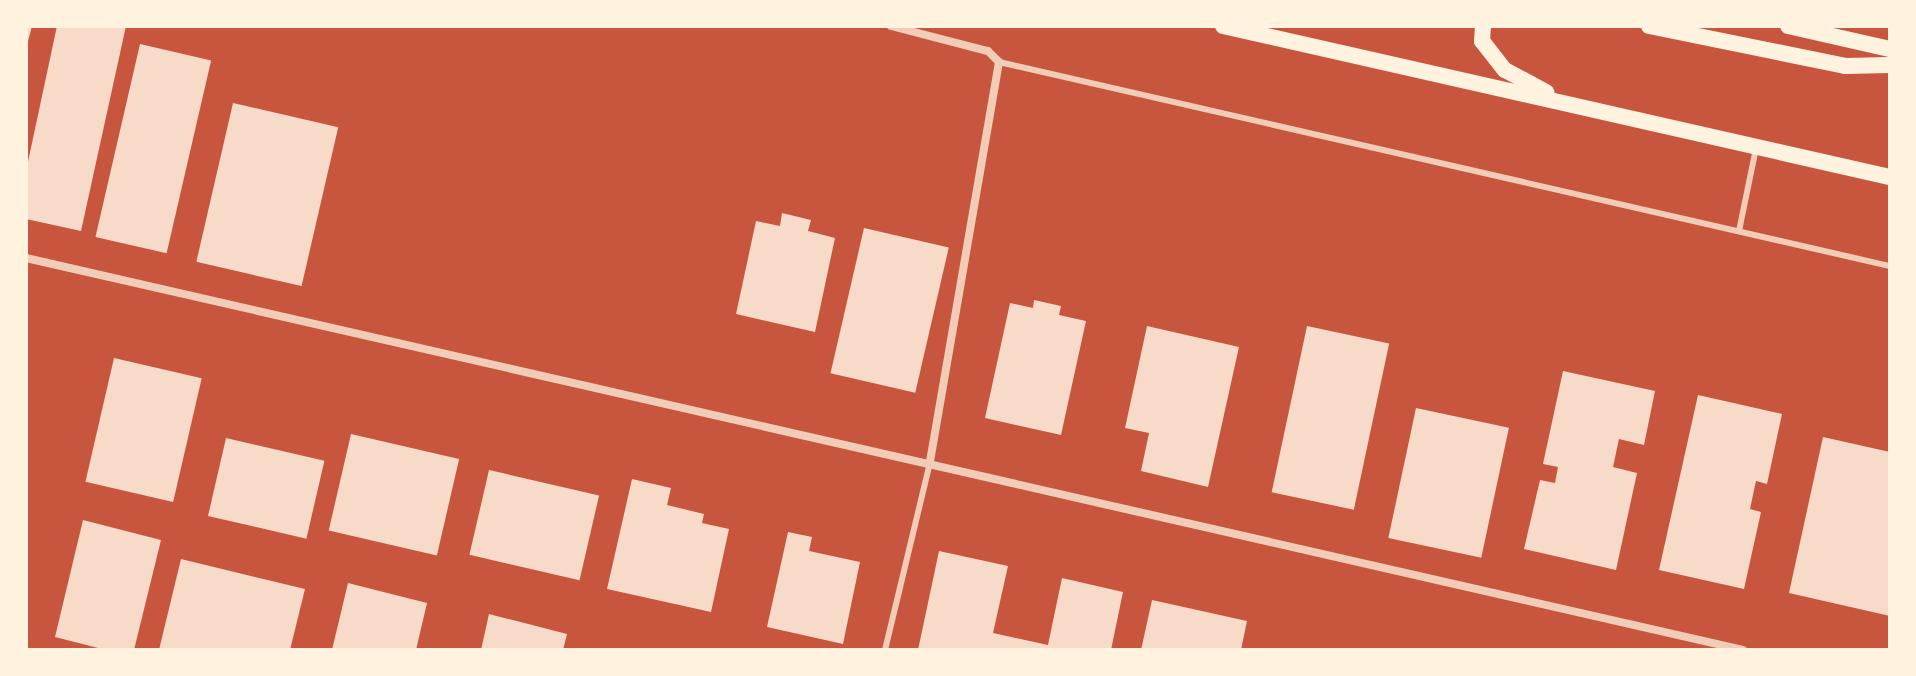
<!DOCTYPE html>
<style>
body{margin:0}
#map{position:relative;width:1916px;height:676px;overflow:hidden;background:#c8553d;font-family:"Asap Condensed",sans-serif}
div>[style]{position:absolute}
.building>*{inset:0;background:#f7dbc8;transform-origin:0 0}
.service>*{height:6px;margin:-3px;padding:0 3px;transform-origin:3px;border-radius:3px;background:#f1ccb7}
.minor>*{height:8px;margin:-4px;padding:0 4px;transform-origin:4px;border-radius:4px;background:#f1ccb7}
.secondary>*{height:16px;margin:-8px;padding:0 8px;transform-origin:8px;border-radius:8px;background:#fff3e0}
span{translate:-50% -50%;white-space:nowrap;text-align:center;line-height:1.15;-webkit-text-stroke:6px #fff3e0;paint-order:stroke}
.frame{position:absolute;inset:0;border:28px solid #fff3e0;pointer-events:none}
</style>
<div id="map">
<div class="building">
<i style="clip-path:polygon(26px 26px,32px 26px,27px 45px,26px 45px)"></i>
<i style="clip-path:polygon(57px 26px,126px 26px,81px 231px,26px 219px,26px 171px)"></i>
<i style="left:140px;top:44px;width:73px;height:198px;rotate:13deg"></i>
<i style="left:233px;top:103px;width:108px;height:163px;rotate:13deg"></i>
<i style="clip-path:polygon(782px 213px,811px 220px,808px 231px,835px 238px,815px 332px,736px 314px,756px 221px,780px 226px)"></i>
<i style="left:864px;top:228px;width:87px;height:149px;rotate:13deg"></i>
<i style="clip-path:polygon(1034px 300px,1061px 306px,1059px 315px,1086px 321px,1061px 435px,985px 418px,1010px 303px,1033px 308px)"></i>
<i style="clip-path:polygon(1147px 326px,1239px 347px,1208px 487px,1141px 471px,1149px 433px,1125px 428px)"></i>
<i style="left:1307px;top:326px;width:84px;height:170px;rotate:12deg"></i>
<i style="left:114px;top:358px;width:90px;height:127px;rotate:13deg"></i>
<i style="clip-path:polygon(1563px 371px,1655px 391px,1644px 445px,1619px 439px,1613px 467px,1637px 473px,1616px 570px,1524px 549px,1540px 480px,1555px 483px,1558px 467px,1543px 464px)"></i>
<i style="clip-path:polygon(1698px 395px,1782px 414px,1767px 484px,1756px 481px,1750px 509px,1761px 512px,1744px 589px,1659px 570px)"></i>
<i style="left:1416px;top:408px;width:95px;height:133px;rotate:12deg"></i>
<i style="left:351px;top:434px;width:111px;height:99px;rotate:13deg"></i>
<i style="clip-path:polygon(1823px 437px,1890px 452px,1890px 616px,1789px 593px)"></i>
<i style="left:226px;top:438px;width:101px;height:80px;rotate:13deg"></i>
<i style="left:489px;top:470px;width:113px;height:87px;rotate:13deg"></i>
<i style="clip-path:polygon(632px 479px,671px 488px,667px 505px,704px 514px,702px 523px,729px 529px,711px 612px,607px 589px)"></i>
<i style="clip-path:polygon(83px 520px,161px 540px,134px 650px,106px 650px,55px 637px)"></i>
<i style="clip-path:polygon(788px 532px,812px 537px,809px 551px,860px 562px,843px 644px,767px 627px)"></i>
<i style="clip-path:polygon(939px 551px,1008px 566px,993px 633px,1048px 645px,1062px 578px,1123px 592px,1111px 650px,918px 650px)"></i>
<i style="clip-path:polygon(181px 559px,305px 589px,290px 650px,159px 650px)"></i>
<i style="clip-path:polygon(348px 583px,427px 603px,416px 650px,332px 650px)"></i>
<i style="clip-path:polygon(1152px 600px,1247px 621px,1241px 650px,1141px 650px)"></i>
<i style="clip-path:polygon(489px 614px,567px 634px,563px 650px,481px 650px)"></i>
</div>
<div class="service">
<i style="left:999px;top:62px;width:914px;rotate:12.9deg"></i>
<i style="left:1739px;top:231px;width:85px;rotate:-78.4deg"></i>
<i style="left:885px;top:650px;width:192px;rotate:-76.5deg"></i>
</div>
<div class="minor">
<i style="left:891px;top:26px;width:100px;rotate:14.5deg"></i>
<i style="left:988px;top:51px;width:16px;rotate:45deg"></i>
<i style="left:999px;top:62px;width:407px;rotate:99.8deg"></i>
<i style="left:26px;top:258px;width:1761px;rotate:12.86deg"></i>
</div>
<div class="secondary">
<i style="left:1223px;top:26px;width:684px;rotate:12.76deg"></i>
<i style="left:1483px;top:26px;width:15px;rotate:94deg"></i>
<i style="left:1482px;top:41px;width:37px;rotate:52deg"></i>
<i style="left:1505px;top:70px;width:47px;rotate:28.2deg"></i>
<i style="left:1649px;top:26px;width:200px;rotate:11.5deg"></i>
<i style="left:1845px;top:66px;width:45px;rotate:-1.3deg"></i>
<i style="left:1788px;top:26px;width:105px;rotate:12.7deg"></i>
</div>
<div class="frame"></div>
</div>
